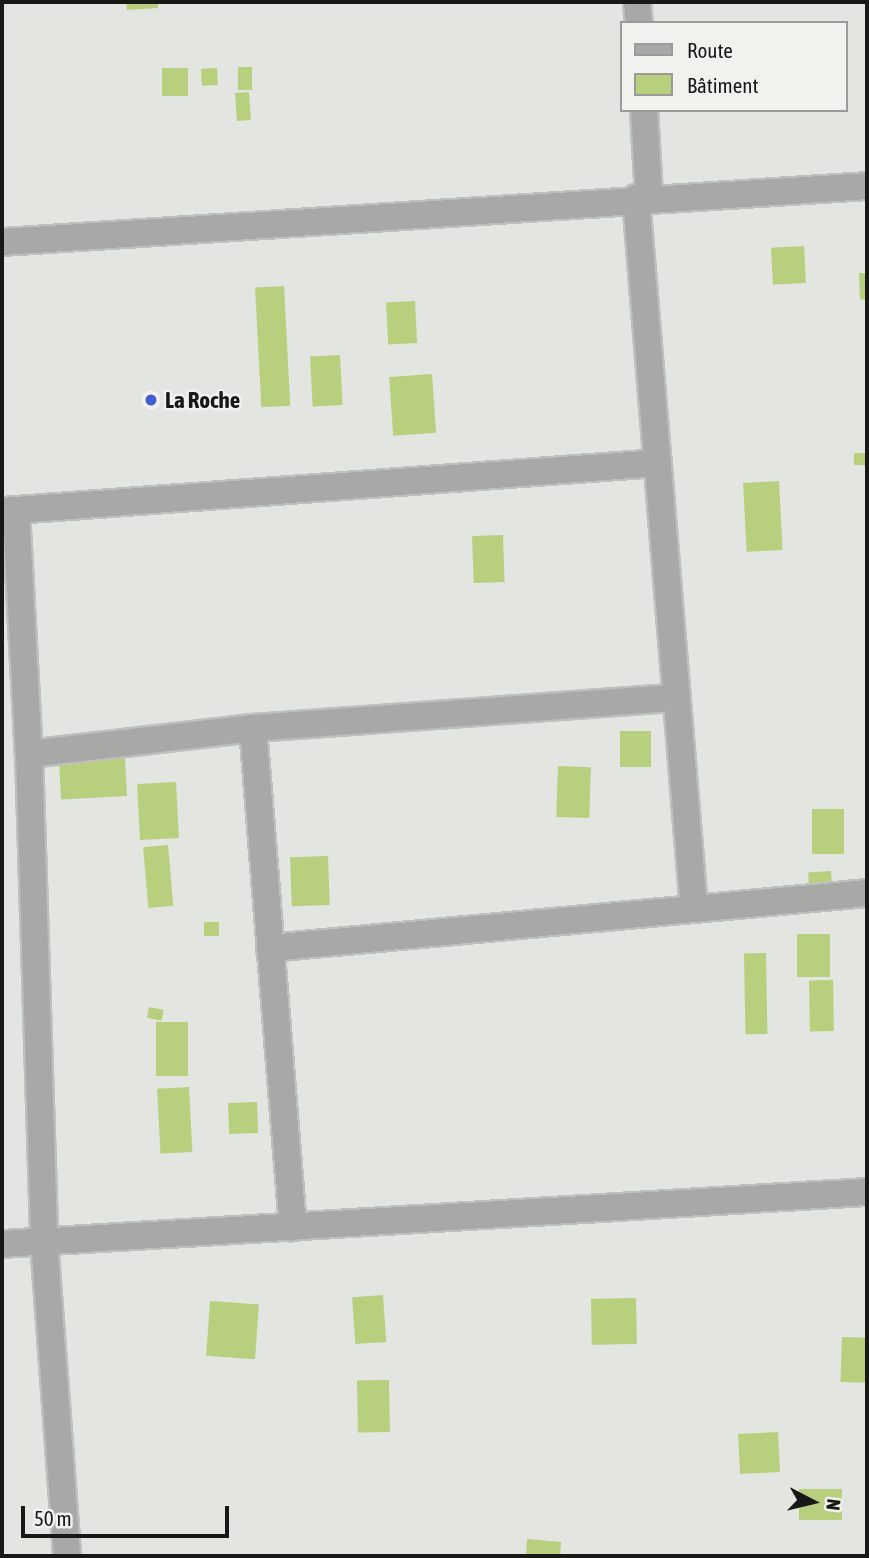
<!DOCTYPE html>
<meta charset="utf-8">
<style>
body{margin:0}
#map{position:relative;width:869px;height:1558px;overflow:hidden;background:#e3e5e1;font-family:"Asap Condensed",sans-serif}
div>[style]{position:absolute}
.building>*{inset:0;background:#b8d07e;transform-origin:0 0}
.roads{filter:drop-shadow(2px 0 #bec0bd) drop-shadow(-2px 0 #bec0bd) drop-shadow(0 2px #bec0bd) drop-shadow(0 -2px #bec0bd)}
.minor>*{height:26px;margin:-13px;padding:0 13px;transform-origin:13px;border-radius:13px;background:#a8a8a7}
.dots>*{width:19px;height:19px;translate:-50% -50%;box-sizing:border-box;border:4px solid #f1f2ee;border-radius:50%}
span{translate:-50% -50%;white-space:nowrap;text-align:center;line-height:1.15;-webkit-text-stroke:5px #f1f2ee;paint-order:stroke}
.poi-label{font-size:23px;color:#181917;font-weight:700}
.left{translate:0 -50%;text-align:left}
.frame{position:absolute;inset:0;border:4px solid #181917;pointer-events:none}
.legend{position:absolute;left:620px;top:21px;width:228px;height:91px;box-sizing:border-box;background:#f1f2ee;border:2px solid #9a9b98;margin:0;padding:9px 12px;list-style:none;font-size:21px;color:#181917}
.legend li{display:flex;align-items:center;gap:14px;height:35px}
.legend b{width:35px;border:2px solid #9a9b98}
.north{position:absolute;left:778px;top:1467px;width:70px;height:70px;-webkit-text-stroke:5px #f1f2ee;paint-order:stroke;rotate:97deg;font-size:19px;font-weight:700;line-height:28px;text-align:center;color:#181917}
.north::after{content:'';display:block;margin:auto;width:24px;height:32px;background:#181917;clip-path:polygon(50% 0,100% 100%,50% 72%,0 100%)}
.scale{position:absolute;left:21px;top:1506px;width:208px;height:32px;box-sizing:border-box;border:4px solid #181917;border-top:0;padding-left:9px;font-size:21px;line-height:24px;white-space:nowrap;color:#181917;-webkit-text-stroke:5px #f1f2ee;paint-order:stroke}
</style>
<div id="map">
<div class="building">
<i style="clip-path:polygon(126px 2px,158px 2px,158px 8px,127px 10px)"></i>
<i style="left:238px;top:67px;width:14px;height:23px"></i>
<i style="left:188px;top:68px;width:28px;height:26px;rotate:90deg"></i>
<i style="left:217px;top:68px;width:17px;height:16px;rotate:87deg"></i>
<i style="left:249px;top:92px;width:28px;height:14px;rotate:86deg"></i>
<i style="left:804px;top:246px;width:37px;height:33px;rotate:87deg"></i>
<i style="clip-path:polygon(859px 273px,867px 273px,867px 299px,860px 300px)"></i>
<i style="left:284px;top:286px;width:120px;height:29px;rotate:87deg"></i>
<i style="left:415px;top:301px;width:42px;height:29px;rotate:87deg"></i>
<i style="left:340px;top:355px;width:50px;height:30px;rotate:87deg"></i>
<i style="left:432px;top:374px;width:59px;height:43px;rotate:86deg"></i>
<i style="left:867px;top:453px;width:12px;height:13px;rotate:90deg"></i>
<i style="left:779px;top:481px;width:69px;height:36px;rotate:87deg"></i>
<i style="left:503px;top:535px;width:47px;height:31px;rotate:88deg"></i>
<i style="left:620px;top:731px;width:31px;height:36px"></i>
<i style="left:125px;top:758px;width:38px;height:66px;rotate:87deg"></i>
<i style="left:558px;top:766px;width:33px;height:51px;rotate:2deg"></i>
<i style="left:176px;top:782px;width:56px;height:39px;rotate:87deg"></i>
<i style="left:812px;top:809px;width:32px;height:45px"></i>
<i style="left:168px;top:845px;width:61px;height:25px;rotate:85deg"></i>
<i style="left:328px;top:856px;width:49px;height:38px;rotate:88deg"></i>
<i style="left:831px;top:871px;width:16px;height:23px;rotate:86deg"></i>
<i style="left:204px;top:922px;width:15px;height:14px"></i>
<i style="left:797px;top:934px;width:33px;height:43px"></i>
<i style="left:766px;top:953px;width:81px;height:22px;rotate:89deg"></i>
<i style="left:833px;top:980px;width:51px;height:24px;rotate:89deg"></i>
<i style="left:149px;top:1007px;width:15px;height:11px;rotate:11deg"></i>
<i style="left:156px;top:1022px;width:32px;height:54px"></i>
<i style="left:189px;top:1087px;width:65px;height:32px;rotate:87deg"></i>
<i style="left:257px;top:1102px;width:31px;height:29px;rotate:88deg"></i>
<i style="left:383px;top:1295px;width:47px;height:31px;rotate:86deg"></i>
<i style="left:636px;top:1298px;width:46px;height:45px;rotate:89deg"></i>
<i style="left:210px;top:1301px;width:49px;height:55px;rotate:4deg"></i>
<i style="left:842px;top:1337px;width:25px;height:45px;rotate:2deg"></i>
<i style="left:389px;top:1380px;width:52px;height:32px;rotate:89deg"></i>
<i style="left:778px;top:1432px;width:40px;height:40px;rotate:87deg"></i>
<i style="left:799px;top:1489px;width:43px;height:31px"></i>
<i style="clip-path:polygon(527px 1539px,561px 1542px,560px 1556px,526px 1556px)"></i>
</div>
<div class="roads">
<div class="minor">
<i style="left:637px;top:2px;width:21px;rotate:85deg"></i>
<i style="left:644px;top:110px;width:88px;rotate:86.7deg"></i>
<i style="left:636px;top:198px;width:713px;rotate:85.34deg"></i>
<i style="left:2px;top:242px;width:867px;rotate:-3.7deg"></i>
<i style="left:16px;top:510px;width:244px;rotate:87deg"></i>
<i style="left:29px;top:754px;width:487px;rotate:88.2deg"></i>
<i style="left:44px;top:1241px;width:316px;rotate:85.8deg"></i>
<i style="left:2px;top:511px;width:658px;rotate:-4.18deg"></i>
<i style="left:253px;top:728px;width:501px;rotate:85.42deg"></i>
<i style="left:29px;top:754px;width:226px;rotate:-6.6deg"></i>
<i style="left:253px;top:728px;width:424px;rotate:-4.1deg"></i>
<i style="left:270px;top:948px;width:600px;rotate:-5.26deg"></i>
<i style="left:2px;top:1244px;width:867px;rotate:-3.44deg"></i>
</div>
</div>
<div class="dots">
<i style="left:151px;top:400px;background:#425ed1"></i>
</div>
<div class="poi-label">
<span class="left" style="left:165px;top:400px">La Roche</span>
</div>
<div class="frame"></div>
<ul class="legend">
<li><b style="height:9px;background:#a8a8a7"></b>Route</li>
<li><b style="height:19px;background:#b8d07e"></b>Bâtiment</li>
</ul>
<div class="north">N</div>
<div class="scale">50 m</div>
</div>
